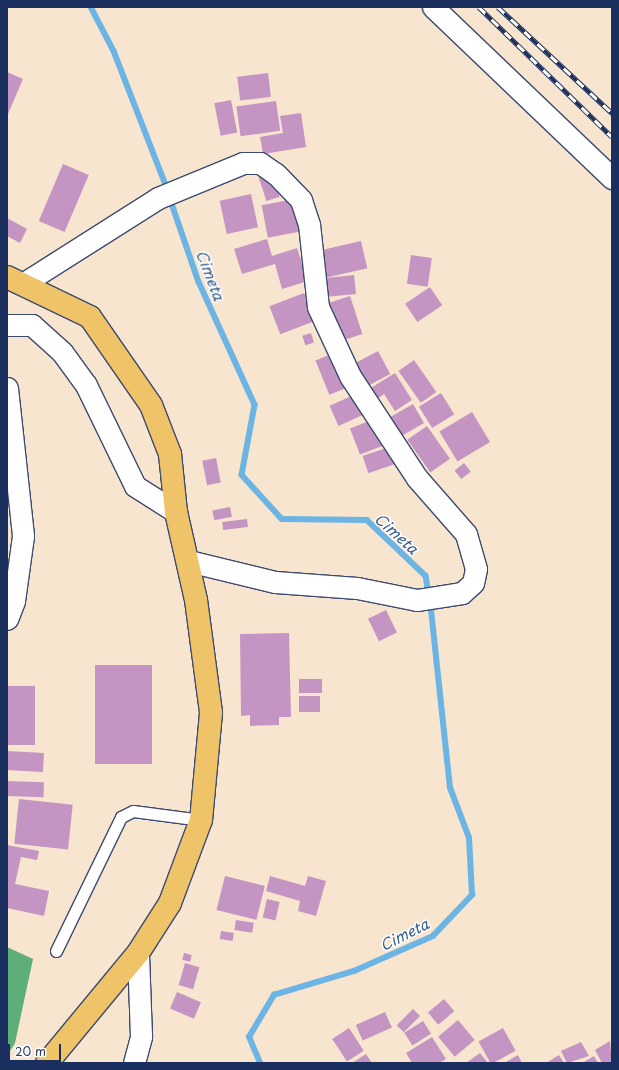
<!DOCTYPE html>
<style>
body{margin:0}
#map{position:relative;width:619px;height:1070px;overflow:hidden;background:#f7e5cf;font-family:"Playpen Sans",sans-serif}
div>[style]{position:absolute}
.forest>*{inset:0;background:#5dae7a}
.stream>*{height:5.5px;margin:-2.75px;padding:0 2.75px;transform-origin:2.75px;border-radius:2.75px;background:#6bb4e3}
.building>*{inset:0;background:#c495c3;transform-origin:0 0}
.roads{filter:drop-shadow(1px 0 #3c4a6f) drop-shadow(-1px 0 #3c4a6f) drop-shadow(0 1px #3c4a6f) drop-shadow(0 -1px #3c4a6f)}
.lane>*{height:11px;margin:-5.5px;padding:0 5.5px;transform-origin:5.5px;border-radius:5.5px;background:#fff}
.street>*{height:21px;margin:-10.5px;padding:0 10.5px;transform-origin:10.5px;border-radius:10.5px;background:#fff}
.highway>*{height:22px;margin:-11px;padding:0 11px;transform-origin:11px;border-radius:11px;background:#efc469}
.rail>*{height:4.5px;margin-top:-2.25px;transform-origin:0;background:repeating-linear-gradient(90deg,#fff 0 9px,#1b2f5e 0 18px);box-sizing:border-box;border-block:1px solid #1b2f5e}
span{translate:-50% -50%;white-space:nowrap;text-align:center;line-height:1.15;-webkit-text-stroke:3px #fff;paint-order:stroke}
.water-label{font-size:15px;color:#375e8d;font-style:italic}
.frame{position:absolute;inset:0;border:8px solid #1b2f5e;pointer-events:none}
.scale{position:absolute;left:8px;top:1044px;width:53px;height:18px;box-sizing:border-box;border:2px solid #1b2f5e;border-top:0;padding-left:5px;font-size:12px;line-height:14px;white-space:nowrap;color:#1b2f5e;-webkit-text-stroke:3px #fff;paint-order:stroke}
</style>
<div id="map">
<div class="forest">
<i style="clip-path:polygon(7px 947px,33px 959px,15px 1043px,7px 1056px)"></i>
</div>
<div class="stream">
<i style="left:91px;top:7px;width:50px;rotate:62.4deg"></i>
<i style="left:114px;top:51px;width:149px;rotate:68.8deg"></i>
<i style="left:170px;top:198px;width:89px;rotate:71deg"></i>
<i style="left:199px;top:282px;width:135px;rotate:65.5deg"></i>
<i style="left:255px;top:405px;width:71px;rotate:100.5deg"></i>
<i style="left:242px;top:475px;width:59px;rotate:47.7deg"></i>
<i style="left:282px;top:519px;width:85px;rotate:0.7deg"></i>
<i style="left:367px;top:520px;width:81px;rotate:43.5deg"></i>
<i style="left:426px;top:576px;width:18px;rotate:81deg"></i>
<i style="left:260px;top:1063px;width:28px;rotate:-113deg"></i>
<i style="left:249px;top:1037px;width:49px;rotate:-59.2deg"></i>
<i style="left:274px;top:995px;width:84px;rotate:-16.7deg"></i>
<i style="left:354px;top:971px;width:86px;rotate:-23.9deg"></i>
<i style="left:433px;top:936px;width:57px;rotate:-46.4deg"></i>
<i style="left:472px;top:895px;width:57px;rotate:-93deg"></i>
<i style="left:469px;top:838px;width:53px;rotate:-110.8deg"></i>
<i style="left:450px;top:788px;width:187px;rotate:-96.1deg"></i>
</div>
<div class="building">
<i style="clip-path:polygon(7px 72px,23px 79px,8px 114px,7px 113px)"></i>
<i style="left:268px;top:73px;width:24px;height:31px;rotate:83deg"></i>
<i style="left:231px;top:100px;width:33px;height:17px;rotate:79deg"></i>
<i style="left:276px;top:101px;width:30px;height:40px;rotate:82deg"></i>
<i style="clip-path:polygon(301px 113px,306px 147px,263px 154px,260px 137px,283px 133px,280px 116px)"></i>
<i style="left:63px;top:164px;width:28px;height:62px;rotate:23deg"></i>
<i style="left:272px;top:173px;width:25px;height:14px;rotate:72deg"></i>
<i style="left:251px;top:194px;width:34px;height:32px;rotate:78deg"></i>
<i style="left:294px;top:199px;width:33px;height:33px;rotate:79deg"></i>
<i style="clip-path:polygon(7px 218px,27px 229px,20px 243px,7px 236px)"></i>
<i style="clip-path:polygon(267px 239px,272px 256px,297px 248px,308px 281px,282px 289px,275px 264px,242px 274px,234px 249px)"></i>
<i style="left:361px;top:241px;width:28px;height:48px;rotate:77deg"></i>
<i style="left:411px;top:255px;width:21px;height:29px;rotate:8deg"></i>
<i style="left:354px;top:275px;width:19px;height:28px;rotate:84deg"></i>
<i style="left:430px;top:287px;width:22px;height:30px;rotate:56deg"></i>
<i style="left:304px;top:293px;width:30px;height:37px;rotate:69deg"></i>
<i style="left:350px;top:296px;width:40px;height:27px;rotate:72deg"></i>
<i style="left:311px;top:333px;width:10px;height:9px;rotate:73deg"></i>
<i style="left:378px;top:351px;width:26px;height:30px;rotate:62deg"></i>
<i style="left:334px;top:353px;width:37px;height:20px;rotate:68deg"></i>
<i style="left:414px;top:360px;width:39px;height:19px;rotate:55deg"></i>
<i style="clip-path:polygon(395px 373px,412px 400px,395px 411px,384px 394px,373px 402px,366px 391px)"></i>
<i style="left:441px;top:393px;width:25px;height:26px;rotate:58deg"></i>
<i style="left:356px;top:394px;width:22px;height:29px;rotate:66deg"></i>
<i style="left:413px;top:404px;width:22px;height:29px;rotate:60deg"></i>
<i style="left:472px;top:412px;width:35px;height:38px;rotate:59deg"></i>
<i style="left:377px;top:418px;width:28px;height:29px;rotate:69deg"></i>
<i style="left:427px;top:426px;width:40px;height:24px;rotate:55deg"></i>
<i style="left:389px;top:447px;width:18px;height:28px;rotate:71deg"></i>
<i style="left:216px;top:458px;width:25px;height:14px;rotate:79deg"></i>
<i style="left:464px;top:463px;width:11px;height:12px;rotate:52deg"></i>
<i style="left:230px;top:507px;width:10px;height:18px;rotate:79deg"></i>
<i style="left:247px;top:519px;width:8px;height:25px;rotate:83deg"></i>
<i style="left:386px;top:610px;width:25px;height:20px;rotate:64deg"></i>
<i style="clip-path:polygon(289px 633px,291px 717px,279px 717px,279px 725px,250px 726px,250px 715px,241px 716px,240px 634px)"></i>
<i style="left:95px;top:665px;width:57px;height:99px"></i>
<i style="left:299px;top:679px;width:23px;height:14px"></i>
<i style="left:7px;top:686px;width:28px;height:59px"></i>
<i style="left:299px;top:696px;width:21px;height:16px"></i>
<i style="left:7px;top:751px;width:37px;height:19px;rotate:3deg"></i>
<i style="left:7px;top:781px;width:37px;height:15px;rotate:2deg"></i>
<i style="left:19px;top:799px;width:54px;height:45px;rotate:6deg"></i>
<i style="clip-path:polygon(7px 845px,39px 851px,37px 860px,21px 857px,15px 884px,49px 891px,44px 916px,7px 908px)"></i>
<i style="left:225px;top:876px;width:41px;height:35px;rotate:14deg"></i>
<i style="clip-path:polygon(270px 876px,305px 886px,308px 876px,326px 881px,316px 916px,298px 911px,300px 901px,266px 891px)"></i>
<i style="left:267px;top:899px;width:13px;height:19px;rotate:13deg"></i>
<i style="left:236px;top:920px;width:18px;height:10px;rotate:9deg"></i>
<i style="left:221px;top:931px;width:13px;height:8px;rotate:9deg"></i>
<i style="left:184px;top:953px;width:8px;height:7px;rotate:14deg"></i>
<i style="left:185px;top:963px;width:15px;height:23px;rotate:16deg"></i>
<i style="left:177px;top:992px;width:26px;height:18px;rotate:23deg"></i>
<i style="left:444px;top:999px;width:16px;height:21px;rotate:50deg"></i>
<i style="left:413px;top:1009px;width:10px;height:23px;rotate:45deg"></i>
<i style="left:385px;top:1012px;width:17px;height:32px;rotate:66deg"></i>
<i style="left:458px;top:1020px;width:26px;height:26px;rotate:50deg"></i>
<i style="left:423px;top:1021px;width:15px;height:22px;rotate:58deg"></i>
<i style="left:349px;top:1028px;width:27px;height:20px;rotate:57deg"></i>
<i style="left:503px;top:1028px;width:26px;height:28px;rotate:61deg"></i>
<i style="clip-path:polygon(432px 1037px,446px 1059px,439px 1063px,412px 1063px,406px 1053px)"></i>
<i style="clip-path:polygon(610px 1041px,612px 1063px,602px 1063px,595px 1050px)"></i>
<i style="clip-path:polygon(581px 1042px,589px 1056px,567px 1063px,561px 1051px)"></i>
<i style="clip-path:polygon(480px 1053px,488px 1063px,466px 1063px)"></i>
<i style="clip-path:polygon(366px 1054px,372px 1063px,352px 1063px)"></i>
<i style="clip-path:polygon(518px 1055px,522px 1063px,504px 1063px)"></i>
<i style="clip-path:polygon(559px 1055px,564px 1063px,546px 1063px)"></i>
<i style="clip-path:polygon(594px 1056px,598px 1063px,582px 1063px)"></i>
</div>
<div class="roads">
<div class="lane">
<i style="left:56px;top:951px;width:149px;rotate:-64.1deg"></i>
<i style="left:121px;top:817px;width:13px;rotate:-27deg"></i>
<i style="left:133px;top:811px;width:69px;rotate:7.5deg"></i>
</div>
<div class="street">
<i style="left:433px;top:7px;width:248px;rotate:43.7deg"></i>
<i style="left:24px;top:283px;width:159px;rotate:-32.4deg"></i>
<i style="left:158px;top:198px;width:92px;rotate:-22.4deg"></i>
<i style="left:243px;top:163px;width:17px"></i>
<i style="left:260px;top:163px;width:19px;rotate:35deg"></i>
<i style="left:276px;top:174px;width:36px;rotate:46deg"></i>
<i style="left:301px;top:200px;width:25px;rotate:72deg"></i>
<i style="left:309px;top:224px;width:83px;rotate:83.8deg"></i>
<i style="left:318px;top:307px;width:76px;rotate:65.1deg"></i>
<i style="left:350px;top:376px;width:122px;rotate:56.7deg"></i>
<i style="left:417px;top:478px;width:74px;rotate:48.8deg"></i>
<i style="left:466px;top:534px;width:36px;rotate:74deg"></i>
<i style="left:476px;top:569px;width:14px;rotate:102deg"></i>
<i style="left:473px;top:583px;width:15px;rotate:138deg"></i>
<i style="left:462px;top:593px;width:46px;rotate:171.2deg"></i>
<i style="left:417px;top:600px;width:61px;rotate:-168.7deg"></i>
<i style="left:357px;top:588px;width:82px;rotate:-175.8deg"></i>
<i style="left:275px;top:582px;width:89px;rotate:-166.4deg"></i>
<i style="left:7px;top:325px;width:25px"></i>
<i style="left:32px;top:325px;width:40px;rotate:42deg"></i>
<i style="left:62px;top:352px;width:41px;rotate:54deg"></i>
<i style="left:86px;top:385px;width:112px;rotate:64.1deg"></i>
<i style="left:135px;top:486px;width:49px;rotate:32.4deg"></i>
<i style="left:7px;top:388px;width:149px;rotate:83.8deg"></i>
<i style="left:23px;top:536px;width:66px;rotate:97.9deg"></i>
<i style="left:14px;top:601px;width:19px;rotate:111deg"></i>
<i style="left:134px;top:1063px;width:28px;rotate:-75deg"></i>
<i style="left:141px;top:1036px;width:83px;rotate:-92.1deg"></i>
</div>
<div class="highway">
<i style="left:7px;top:277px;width:92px;rotate:25.7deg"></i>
<i style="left:90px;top:317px;width:107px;rotate:55.3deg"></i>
<i style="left:151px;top:405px;width:53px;rotate:68.8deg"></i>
<i style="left:170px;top:454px;width:58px;rotate:84.1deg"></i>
<i style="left:176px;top:512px;width:90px;rotate:77.2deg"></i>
<i style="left:196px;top:600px;width:114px;rotate:82.4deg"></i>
<i style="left:211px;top:713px;width:107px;rotate:95.3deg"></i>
<i style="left:201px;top:820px;width:89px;rotate:110.5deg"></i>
<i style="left:170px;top:903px;width:59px;rotate:122.6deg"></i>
<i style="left:138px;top:953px;width:143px;rotate:129.6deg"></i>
</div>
</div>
<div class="rail">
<i style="left:479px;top:7px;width:186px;rotate:44.3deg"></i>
<i style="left:498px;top:7px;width:156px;rotate:42.9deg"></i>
</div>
<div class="water-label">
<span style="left:211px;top:275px;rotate:69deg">Cimeta</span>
<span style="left:397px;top:533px;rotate:42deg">Cimeta</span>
<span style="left:404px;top:934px;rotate:-27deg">Cimeta</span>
</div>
<div class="frame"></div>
<div class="scale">20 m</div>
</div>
